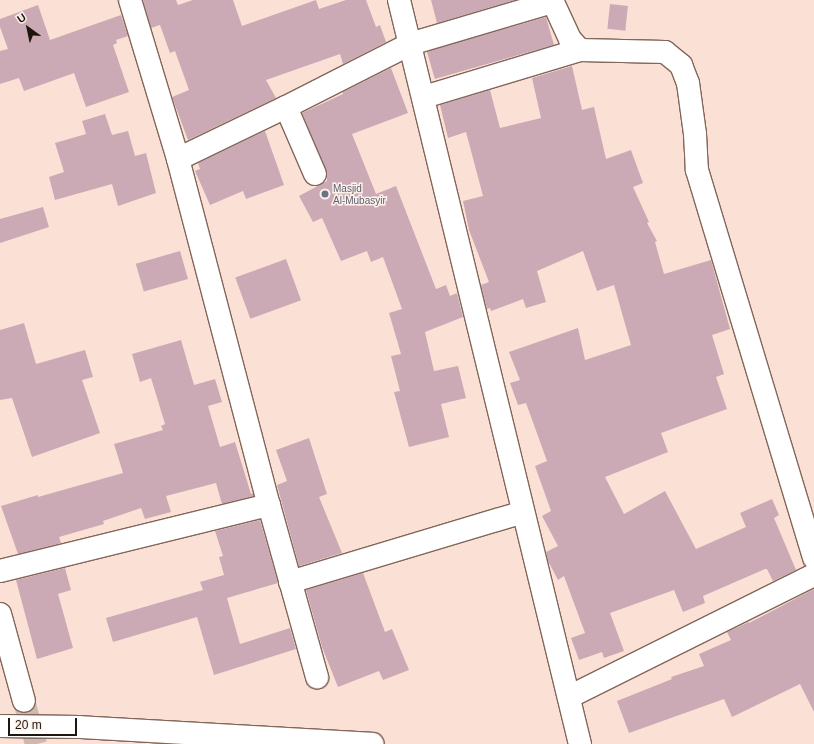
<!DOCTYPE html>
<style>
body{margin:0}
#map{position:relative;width:814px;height:744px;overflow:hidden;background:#fbe1d5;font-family:Arial,sans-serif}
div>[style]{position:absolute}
.building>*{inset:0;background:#cbaab5;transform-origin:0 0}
.minor-tunnel>*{height:22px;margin-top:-11px;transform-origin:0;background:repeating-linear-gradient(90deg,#cfb8ae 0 22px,transparent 0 33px)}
.roads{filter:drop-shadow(1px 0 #82665a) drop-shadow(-1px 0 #82665a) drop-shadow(0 1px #82665a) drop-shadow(0 -1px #82665a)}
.minor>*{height:22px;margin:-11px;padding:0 11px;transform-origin:11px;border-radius:11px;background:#fff}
.highway>*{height:22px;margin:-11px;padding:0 11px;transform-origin:11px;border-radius:11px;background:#fff}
.dots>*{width:11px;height:11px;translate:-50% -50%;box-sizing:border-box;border:2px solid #fef1eb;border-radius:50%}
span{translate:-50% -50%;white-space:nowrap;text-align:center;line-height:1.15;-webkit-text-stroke:3px #fef1eb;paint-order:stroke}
.worship-label{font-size:10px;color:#5b616d}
.left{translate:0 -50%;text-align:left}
.north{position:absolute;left:8px;top:8px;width:40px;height:40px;-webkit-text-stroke:3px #fef1eb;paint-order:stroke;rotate:327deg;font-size:11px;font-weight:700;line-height:16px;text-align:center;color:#201610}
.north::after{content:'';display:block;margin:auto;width:14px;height:18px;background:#201610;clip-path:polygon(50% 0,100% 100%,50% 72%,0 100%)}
.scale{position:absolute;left:8px;top:718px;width:69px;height:18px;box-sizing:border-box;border:2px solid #201610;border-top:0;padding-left:5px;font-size:12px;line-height:14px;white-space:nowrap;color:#201610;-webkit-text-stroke:3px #fef1eb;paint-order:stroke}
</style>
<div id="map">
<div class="building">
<i style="clip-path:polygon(143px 0,176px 0,178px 5px,193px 0,233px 0,242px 26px,316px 0,319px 9px,346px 0,366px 0,376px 27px,380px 25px,386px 42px,343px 64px,340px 54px,266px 80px,276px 98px,188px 140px,172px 97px,189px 90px,175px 51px,170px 53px,160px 25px,151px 28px)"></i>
<i style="clip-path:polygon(431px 0,515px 0,437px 23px)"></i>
<i style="left:610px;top:4px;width:18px;height:25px;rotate:6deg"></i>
<i style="clip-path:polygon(38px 5px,50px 40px,121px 15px,128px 36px,116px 40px,117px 43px,113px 45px,129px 92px,86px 107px,74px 73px,24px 91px,19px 78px,0 84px,0 51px,8px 49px,0 27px,0 19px)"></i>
<i style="left:546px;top:17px;width:29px;height:124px;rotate:74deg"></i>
<i style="clip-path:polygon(572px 66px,582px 110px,594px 107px,606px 159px,631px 150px,643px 183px,633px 187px,649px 222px,647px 223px,657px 241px,655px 242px,664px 274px,711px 260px,730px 329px,712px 335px,724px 374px,716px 377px,727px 409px,661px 433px,668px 452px,605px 477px,624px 514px,665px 491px,696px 549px,746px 527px,740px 513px,772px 499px,779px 515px,774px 518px,796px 570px,773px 581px,767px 569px,765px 569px,703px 596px,705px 603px,683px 612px,674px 590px,610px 613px,624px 651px,604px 658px,602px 652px,579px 660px,571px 638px,585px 633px,564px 576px,558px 580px,548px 561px,546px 552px,558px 546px,542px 516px,551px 511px,535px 466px,547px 461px,526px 403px,518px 405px,510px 383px,520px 380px,509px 352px,578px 328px,585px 360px,631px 345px,614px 285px,597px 291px,583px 251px,537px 271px,546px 302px,526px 308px,523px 299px,491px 311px,490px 308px,487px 309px,481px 285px,489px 282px,469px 230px,463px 201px,483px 196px,466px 132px,448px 138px,440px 105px,490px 90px,500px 128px,541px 118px,532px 78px)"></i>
<i style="clip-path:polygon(391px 68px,408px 113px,352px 134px,376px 194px,396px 186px,436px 289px,446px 285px,450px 296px,457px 293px,463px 317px,425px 332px,434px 371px,458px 366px,466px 398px,441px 404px,449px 437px,409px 447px,394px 392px,400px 391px,391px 356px,401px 354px,389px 313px,402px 309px,383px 257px,371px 262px,367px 251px,341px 261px,322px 218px,313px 222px,299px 196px,327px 181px,327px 175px,302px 113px,343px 94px,343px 92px)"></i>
<i style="clip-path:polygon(105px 114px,112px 135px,128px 131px,135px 156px,146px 153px,156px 193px,118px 206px,112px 184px,55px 200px,49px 177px,64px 172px,55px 143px,86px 134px,82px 121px)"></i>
<i style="clip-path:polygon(265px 131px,284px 185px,246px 199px,243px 191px,210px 205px,195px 171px,200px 169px,198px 163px)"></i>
<i style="clip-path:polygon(43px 207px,49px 227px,0 243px,0 219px)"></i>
<i style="left:180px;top:251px;width:29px;height:46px;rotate:74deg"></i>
<i style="left:286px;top:259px;width:44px;height:54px;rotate:70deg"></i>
<i style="clip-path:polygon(24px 323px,36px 364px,85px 350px,93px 377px,82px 380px,100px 433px,32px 457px,12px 398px,0 400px,0 330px)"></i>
<i style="clip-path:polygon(181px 340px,194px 385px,215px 379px,222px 402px,208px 406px,220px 447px,235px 442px,251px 494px,253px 493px,254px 496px,222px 504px,216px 483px,166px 496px,171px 512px,145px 519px,141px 508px,103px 521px,104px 524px,59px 537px,61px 543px,58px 544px,18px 554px,1px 506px,38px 495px,38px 497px,123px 473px,114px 444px,163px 430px,161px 426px,165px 424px,151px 378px,140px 382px,132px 354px)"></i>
<i style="clip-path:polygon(309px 438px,327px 494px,319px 497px,342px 553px,299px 566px,277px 485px,287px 481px,276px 450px)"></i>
<i style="clip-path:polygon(260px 520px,278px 583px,227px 598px,240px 644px,290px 628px,296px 649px,214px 675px,197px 617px,113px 642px,106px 618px,203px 590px,200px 582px,224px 575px,219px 557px,223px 556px,215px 531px)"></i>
<i style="clip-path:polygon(65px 568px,71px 590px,58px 594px,73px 648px,37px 659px,16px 580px)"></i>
<i style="clip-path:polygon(363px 573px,385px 632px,392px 629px,409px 670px,383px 680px,379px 671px,338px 687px,322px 647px,306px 590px)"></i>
<i style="clip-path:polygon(814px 589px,814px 712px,800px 684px,732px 717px,724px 699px,629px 733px,617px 701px,672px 679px,671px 677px,704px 666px,699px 654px,731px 640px,727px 632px,749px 622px,749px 623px)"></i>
</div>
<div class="minor-tunnel">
<i style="left:24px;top:701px;width:45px;rotate:74.4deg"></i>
</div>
<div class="roads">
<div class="minor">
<i style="left:130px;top:0;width:166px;rotate:73.2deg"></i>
<i style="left:178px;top:159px;width:358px;rotate:75.3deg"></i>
<i style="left:269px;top:505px;width:179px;rotate:74.4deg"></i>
<i style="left:399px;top:0;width:766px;rotate:76.33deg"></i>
<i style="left:552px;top:0;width:43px;rotate:65.2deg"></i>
<i style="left:570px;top:39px;width:15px;rotate:48deg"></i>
<i style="left:580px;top:50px;width:85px;rotate:1.3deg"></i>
<i style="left:665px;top:52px;width:21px;rotate:39deg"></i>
<i style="left:681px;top:65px;width:19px;rotate:69deg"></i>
<i style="left:688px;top:83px;width:51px;rotate:82.2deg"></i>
<i style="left:695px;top:134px;width:36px;rotate:87deg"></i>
<i style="left:697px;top:170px;width:405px;rotate:73.2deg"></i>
<i style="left:424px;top:97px;width:163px;rotate:-16.8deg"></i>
<i style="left:286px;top:107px;width:73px;rotate:66.6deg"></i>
<i style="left:178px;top:159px;width:120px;rotate:-25.7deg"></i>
<i style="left:286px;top:107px;width:139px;rotate:-26.9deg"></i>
<i style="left:410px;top:44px;width:148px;rotate:-16.5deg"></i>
<i style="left:0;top:571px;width:277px;rotate:-13.8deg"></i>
<i style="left:290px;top:582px;width:243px;rotate:-16.7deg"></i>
<i style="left:0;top:614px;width:90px;rotate:74.6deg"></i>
<i style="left:569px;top:697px;width:274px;rotate:-26.5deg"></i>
</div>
<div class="highway">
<i style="left:0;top:726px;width:79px;rotate:0.7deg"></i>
<i style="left:79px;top:727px;width:294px;rotate:3.3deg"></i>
</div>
</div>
<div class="dots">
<i style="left:325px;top:194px;background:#6b7280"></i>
</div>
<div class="worship-label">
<span class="left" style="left:333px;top:194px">Masjid<br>Al-Mubasyir</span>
</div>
<div class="north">U</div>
<div class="scale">20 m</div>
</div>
